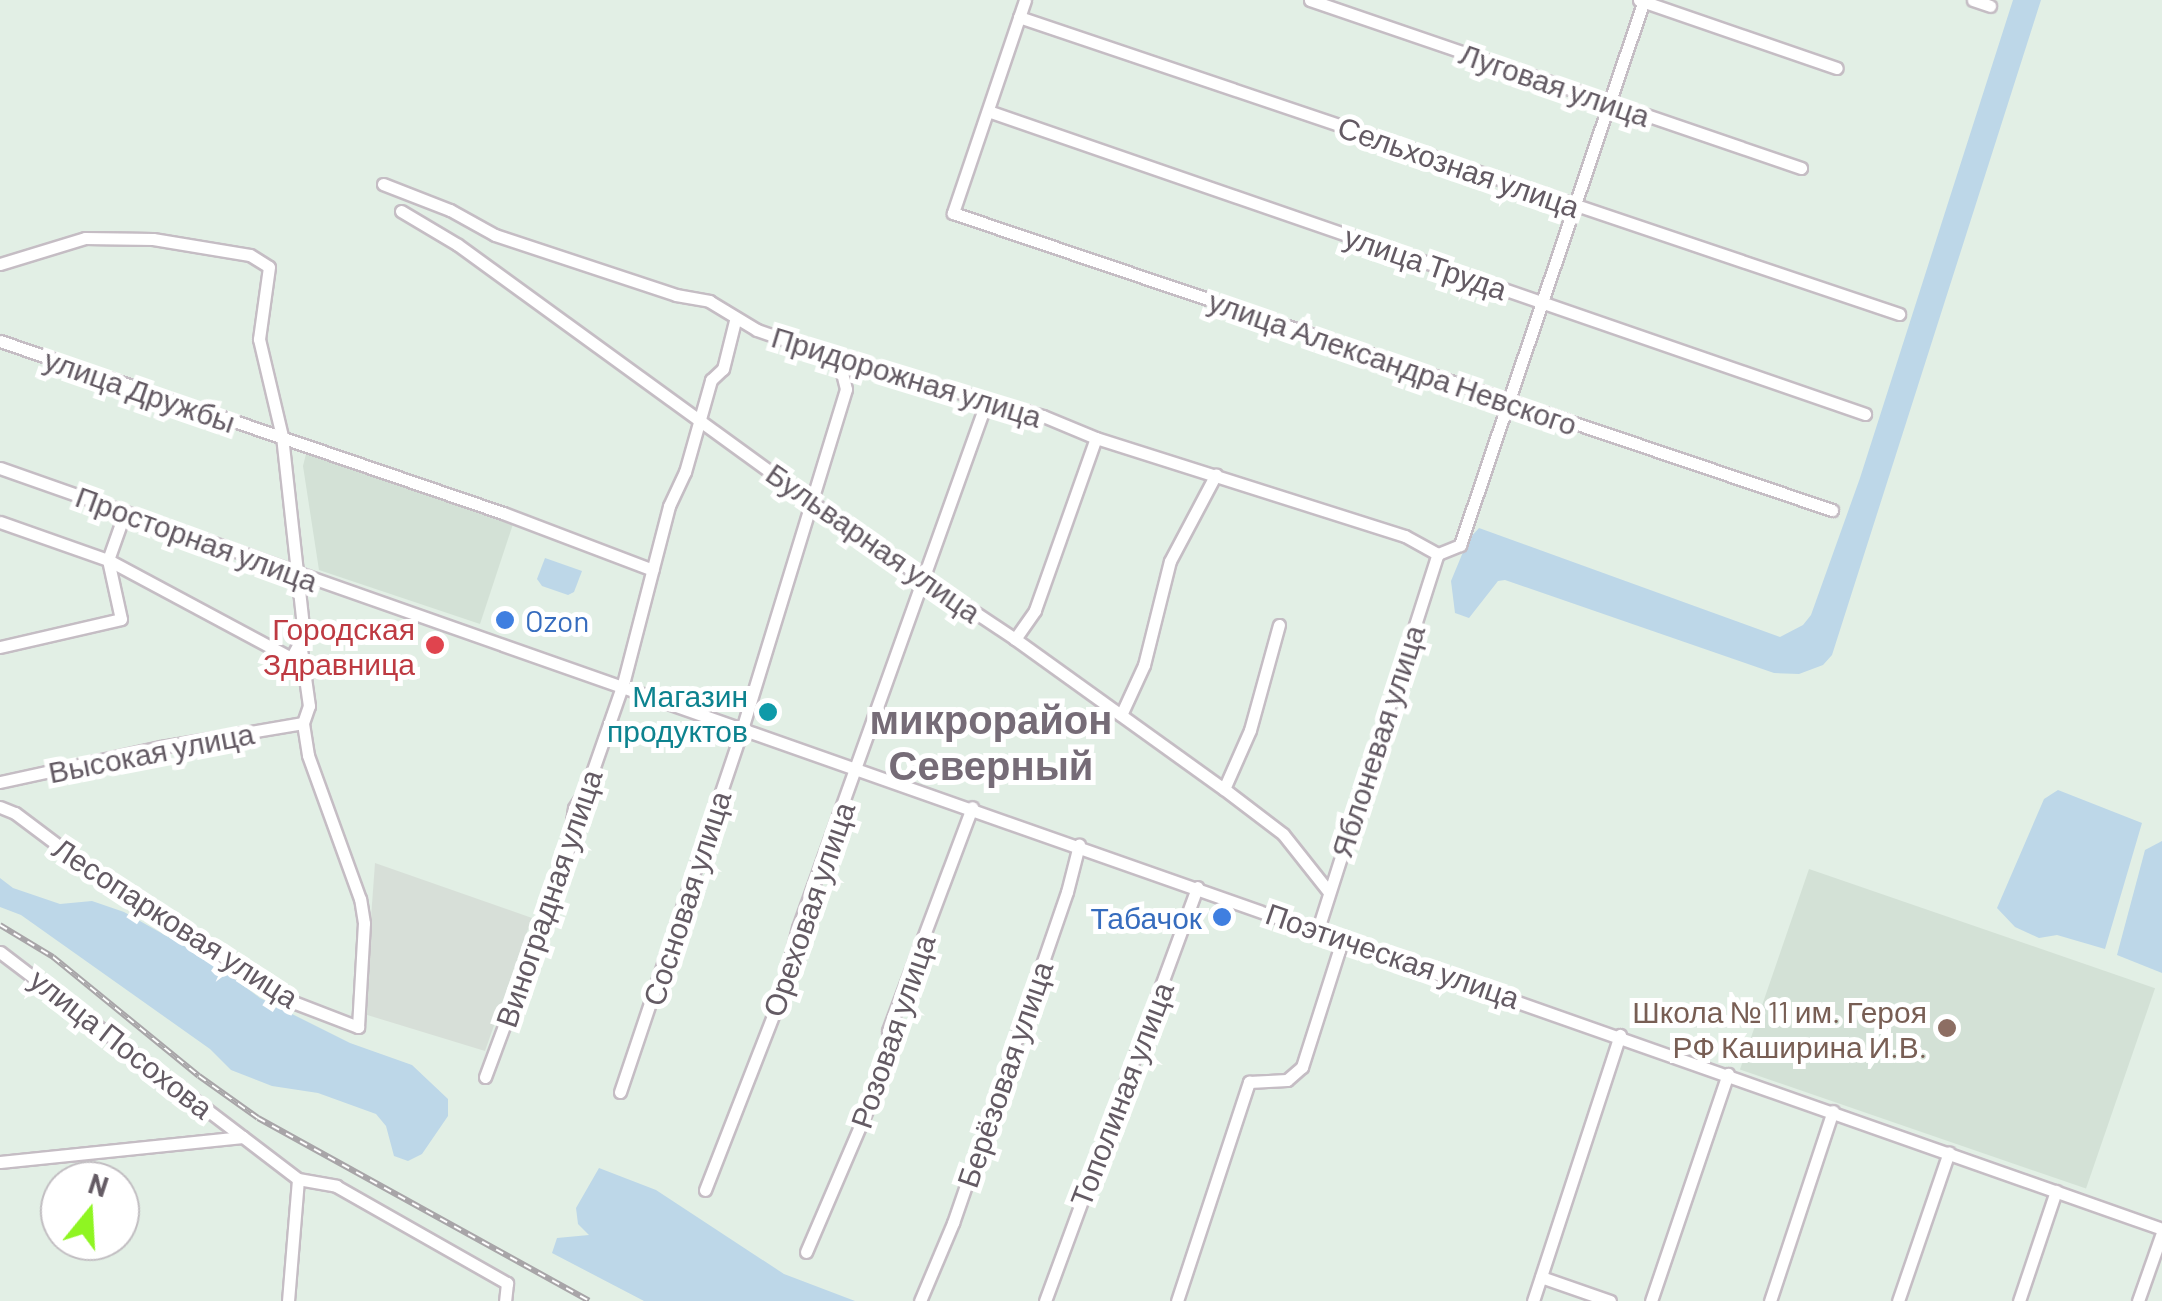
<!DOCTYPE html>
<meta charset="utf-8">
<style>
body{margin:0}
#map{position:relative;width:2162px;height:1301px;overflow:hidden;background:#e2efe5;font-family:Barlow,sans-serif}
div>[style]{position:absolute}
.industrial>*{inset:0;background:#d7dfd8}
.education>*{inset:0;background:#d3e1d6;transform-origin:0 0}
.green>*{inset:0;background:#bdd7e8}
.roads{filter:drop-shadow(2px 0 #c5bdc4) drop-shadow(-2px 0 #c5bdc4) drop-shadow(0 2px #c5bdc4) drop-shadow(0 -2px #c5bdc4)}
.minor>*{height:11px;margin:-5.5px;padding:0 5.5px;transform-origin:5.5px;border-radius:5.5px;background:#fff}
.rail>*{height:6px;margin-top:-3px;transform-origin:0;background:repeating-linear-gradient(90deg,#fff 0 8px,#a8a5a8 0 16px);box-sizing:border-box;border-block:2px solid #a8a5a8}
.dots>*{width:28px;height:28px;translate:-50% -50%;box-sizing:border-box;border:5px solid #fff;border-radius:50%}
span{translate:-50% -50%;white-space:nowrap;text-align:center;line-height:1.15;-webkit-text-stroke:10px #fff;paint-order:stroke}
.street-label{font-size:30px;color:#645b64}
.shop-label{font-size:30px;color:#366cbe}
.left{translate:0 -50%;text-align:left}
.right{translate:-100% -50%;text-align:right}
.health-label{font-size:30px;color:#be3a42}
.culture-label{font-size:30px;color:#0d838f}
.education-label{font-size:30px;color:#785e54}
.district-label{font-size:40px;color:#766c77;font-weight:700}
.north{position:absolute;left:40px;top:1161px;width:100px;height:100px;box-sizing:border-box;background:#fff;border:2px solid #c1bdc1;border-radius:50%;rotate:18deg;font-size:28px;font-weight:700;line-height:40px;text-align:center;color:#645b64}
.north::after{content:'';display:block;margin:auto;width:35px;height:45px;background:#8ff522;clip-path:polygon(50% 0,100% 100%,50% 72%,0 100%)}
</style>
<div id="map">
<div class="industrial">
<i style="clip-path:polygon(375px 863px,532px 918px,485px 1051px,364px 1014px)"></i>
</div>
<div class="education">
<i style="clip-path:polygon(307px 450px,513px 524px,480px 624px,319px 570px,303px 466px)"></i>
<i style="left:1809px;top:869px;width:366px;height:212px;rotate:19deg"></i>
</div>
<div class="green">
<i style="clip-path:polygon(2013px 0,2041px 0,1832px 655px,1823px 665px,1799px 674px,1774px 673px,1505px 580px,1498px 581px,1469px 618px,1455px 613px,1451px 581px,1468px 540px,1479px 528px,1780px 637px,1803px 625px,1811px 615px,1860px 478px)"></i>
<i style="clip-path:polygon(545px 558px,582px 571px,574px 592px,568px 595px,542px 586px,537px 579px)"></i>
<i style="clip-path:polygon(2058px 790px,2142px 823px,2105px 949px,2057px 935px,2039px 938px,2015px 927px,1997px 908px,2044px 799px)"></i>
<i style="clip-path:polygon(2162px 841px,2162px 973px,2117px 955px,2145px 850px)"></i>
<i style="clip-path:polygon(0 878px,13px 888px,60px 904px,92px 901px,124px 912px,207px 959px,260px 998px,350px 1043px,412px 1065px,448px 1099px,448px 1116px,422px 1154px,408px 1161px,394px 1156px,386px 1126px,376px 1114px,318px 1093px,272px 1086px,231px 1070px,210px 1049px,21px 915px,0 907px)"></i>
<i style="clip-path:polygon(599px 1168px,656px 1190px,784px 1274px,855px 1301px,644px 1301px,552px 1253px,557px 1238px,589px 1235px,578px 1224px,576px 1208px)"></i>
</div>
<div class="roads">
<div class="minor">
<i style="left:1025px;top:0;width:225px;rotate:108.7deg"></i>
<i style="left:953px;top:213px;width:928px;rotate:18.67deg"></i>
<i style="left:1310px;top:0;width:519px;rotate:18.89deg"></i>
<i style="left:1639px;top:0;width:209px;rotate:19deg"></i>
<i style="left:1973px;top:0;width:18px;rotate:19deg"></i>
<i style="left:1019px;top:17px;width:929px;rotate:18.65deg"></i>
<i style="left:988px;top:111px;width:928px;rotate:19.06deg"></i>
<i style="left:383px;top:184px;width:72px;rotate:21.2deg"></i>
<i style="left:450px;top:210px;width:51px;rotate:29.1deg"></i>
<i style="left:495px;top:235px;width:191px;rotate:18.3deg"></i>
<i style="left:676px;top:295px;width:34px;rotate:10deg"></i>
<i style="left:709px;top:301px;width:56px;rotate:31.1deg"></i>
<i style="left:757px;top:330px;width:86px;rotate:19.1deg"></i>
<i style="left:838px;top:358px;width:213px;rotate:15.8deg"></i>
<i style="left:1043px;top:416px;width:57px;rotate:22.5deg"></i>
<i style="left:1096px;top:438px;width:324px;rotate:17.6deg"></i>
<i style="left:1405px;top:536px;width:38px;rotate:29deg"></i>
<i style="left:401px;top:211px;width:66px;rotate:30.8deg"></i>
<i style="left:458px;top:245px;width:467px;rotate:36deg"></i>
<i style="left:836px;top:520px;width:215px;rotate:33.6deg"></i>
<i style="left:1015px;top:639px;width:257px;rotate:35.7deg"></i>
<i style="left:1224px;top:789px;width:74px;rotate:37.3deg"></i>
<i style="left:1283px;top:834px;width:74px;rotate:51.6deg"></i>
<i style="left:0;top:264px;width:89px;rotate:-17deg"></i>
<i style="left:85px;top:238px;width:68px;rotate:0.8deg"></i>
<i style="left:153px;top:239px;width:98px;rotate:9.4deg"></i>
<i style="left:250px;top:255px;width:22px;rotate:32deg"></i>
<i style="left:269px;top:267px;width:73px;rotate:97.9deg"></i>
<i style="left:259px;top:339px;width:100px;rotate:76.7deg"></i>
<i style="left:282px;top:436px;width:199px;rotate:83.7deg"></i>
<i style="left:304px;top:634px;width:27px;rotate:118deg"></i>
<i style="left:291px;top:658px;width:208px;rotate:-151.8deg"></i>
<i style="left:108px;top:560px;width:114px;rotate:-160.6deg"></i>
<i style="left:0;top:341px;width:532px;rotate:18.88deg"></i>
<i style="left:503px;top:513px;width:160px;rotate:20.8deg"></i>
<i style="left:0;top:468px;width:2292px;rotate:19.39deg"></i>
<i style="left:1438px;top:554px;width:24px;rotate:-22deg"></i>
<i style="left:1460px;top:545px;width:575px;rotate:-71.34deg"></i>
<i style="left:1015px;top:639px;width:35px;rotate:-55deg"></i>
<i style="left:1035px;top:610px;width:182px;rotate:-70.5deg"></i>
<i style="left:0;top:647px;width:124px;rotate:-13deg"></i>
<i style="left:121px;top:619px;width:60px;rotate:-102.4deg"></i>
<i style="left:108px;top:560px;width:51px;rotate:-70.5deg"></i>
<i style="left:1121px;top:715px;width:55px;rotate:-65.3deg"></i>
<i style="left:1144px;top:665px;width:107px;rotate:-76deg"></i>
<i style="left:1170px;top:561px;width:98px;rotate:-62.1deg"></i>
<i style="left:0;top:782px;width:165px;rotate:-12.3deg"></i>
<i style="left:161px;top:747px;width:144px;rotate:-9.6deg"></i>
<i style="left:1224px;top:789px;width:64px;rotate:-66.2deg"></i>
<i style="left:1250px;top:730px;width:109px;rotate:-74.6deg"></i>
<i style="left:0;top:807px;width:16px;rotate:22deg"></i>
<i style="left:15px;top:813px;width:110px;rotate:36.9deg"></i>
<i style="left:103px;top:879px;width:226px;rotate:32.9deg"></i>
<i style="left:293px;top:1002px;width:70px;rotate:21deg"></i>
<i style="left:358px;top:1027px;width:104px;rotate:-86.7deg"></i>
<i style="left:364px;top:923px;width:24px;rotate:-99deg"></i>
<i style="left:360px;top:899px;width:153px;rotate:-109.9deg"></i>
<i style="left:308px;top:755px;width:32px;rotate:-99deg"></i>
<i style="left:303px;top:723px;width:18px;rotate:-71deg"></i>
<i style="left:309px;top:706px;width:65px;rotate:-98deg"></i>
<i style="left:1318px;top:929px;width:394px;rotate:-72.3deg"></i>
<i style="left:0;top:952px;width:305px;rotate:37.3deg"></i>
<i style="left:485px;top:1077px;width:235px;rotate:-69.6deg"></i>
<i style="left:567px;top:857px;width:49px;rotate:-81.9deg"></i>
<i style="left:574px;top:808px;width:22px;rotate:-56deg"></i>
<i style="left:586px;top:790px;width:112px;rotate:-70.8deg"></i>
<i style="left:623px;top:684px;width:184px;rotate:-75.5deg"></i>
<i style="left:669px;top:506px;width:38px;rotate:-65deg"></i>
<i style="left:685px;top:472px;width:96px;rotate:-74.2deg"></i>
<i style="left:711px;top:380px;width:16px;rotate:-43deg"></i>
<i style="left:723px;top:369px;width:49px;rotate:-76deg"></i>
<i style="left:620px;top:1092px;width:386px;rotate:-71.4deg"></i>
<i style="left:743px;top:726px;width:352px;rotate:-73deg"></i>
<i style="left:846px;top:389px;width:32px;rotate:-104deg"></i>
<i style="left:0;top:1162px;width:244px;rotate:-5.9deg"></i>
<i style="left:243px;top:1137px;width:69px;rotate:37.4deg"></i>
<i style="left:298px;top:1179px;width:39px;rotate:10deg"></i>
<i style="left:336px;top:1186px;width:197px;rotate:29.6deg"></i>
<i style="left:507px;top:1283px;width:18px;rotate:96deg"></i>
<i style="left:705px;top:1190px;width:209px;rotate:-68.7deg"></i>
<i style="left:781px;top:995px;width:69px;rotate:-75.8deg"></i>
<i style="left:798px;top:928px;width:561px;rotate:-70.3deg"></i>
<i style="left:806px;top:1252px;width:211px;rotate:-66.8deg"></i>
<i style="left:889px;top:1058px;width:27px;rotate:-92deg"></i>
<i style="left:888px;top:1031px;width:239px;rotate:-69.4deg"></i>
<i style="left:1541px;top:1277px;width:73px;rotate:19.2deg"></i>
<i style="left:288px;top:1301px;width:122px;rotate:-85.3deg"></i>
<i style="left:920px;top:1301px;width:85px;rotate:-67.1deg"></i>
<i style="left:953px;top:1223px;width:350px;rotate:-71deg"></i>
<i style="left:1067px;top:892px;width:49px;rotate:-75.7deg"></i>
<i style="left:1045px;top:1301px;width:441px;rotate:-69.8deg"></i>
<i style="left:1177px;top:1301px;width:231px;rotate:-71.8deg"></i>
<i style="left:1249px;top:1082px;width:38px;rotate:-3deg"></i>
<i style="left:1287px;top:1080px;width:20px;rotate:-41deg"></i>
<i style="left:1302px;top:1067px;width:135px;rotate:-72.4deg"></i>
<i style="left:1533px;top:1301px;width:280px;rotate:-71.9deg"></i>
<i style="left:1651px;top:1301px;width:240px;rotate:-71.3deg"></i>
<i style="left:1770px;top:1301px;width:200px;rotate:-71.7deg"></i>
<i style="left:1898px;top:1301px;width:157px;rotate:-71.1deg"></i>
<i style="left:2019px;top:1301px;width:116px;rotate:-71.4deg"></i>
<i style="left:2138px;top:1301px;width:72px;rotate:-70.6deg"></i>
</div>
</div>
<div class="rail">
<i style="left:0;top:925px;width:62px;rotate:31.1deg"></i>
<i style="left:53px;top:957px;width:188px;rotate:39.2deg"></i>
<i style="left:199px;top:1076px;width:72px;rotate:35.4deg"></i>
<i style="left:258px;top:1118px;width:378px;rotate:28.9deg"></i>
</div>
<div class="dots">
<i style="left:505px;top:620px;background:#3f7fe0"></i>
<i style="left:435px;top:645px;background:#e0444e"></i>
<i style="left:768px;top:712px;background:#0f9aa8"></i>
<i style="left:1222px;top:917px;background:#3f7fe0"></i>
<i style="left:1947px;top:1028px;background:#8d6e63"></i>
</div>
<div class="street-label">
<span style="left:1555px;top:84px;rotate:19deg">Луговая улица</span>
<span style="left:1459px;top:166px;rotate:19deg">Сельхозная улица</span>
<span style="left:1426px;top:262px;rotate:19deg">улица Труда</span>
<span style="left:1393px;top:362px;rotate:19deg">улица Александра Невского</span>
<span style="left:907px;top:376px;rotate:17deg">Придорожная улица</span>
<span style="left:140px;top:390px;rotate:19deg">улица Дружбы</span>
<span style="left:197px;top:538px;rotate:20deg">Просторная улица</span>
<span style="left:874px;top:542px;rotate:35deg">Бульварная улица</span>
<span style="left:1377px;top:741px;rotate:-72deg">Яблоневая улица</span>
<span style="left:151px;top:752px;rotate:-11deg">Высокая улица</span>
<span style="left:548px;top:898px;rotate:-71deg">Виноградная улица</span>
<span style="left:686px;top:898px;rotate:-72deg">Сосновая улица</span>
<span style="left:808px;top:909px;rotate:-71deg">Ореховая улица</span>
<span style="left:176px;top:922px;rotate:33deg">Лесопарковая улица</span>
<span style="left:1393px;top:955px;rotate:19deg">Поэтическая улица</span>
<span style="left:892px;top:1031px;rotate:-71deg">Розовая улица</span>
<span style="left:122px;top:1043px;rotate:38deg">улица Посохова</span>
<span style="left:1004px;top:1074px;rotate:-71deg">Берёзовая улица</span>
<span style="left:1121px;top:1094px;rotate:-69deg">Тополиная улица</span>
</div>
<div class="shop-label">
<span class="left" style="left:525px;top:620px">Ozon</span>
<span class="right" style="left:1202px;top:917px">Табачок</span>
</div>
<div class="health-label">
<span class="right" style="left:415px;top:645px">Городская<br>Здравница</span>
</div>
<div class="culture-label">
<span class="right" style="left:748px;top:712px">Магазин<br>продуктов</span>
</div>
<div class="education-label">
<span class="right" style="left:1927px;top:1028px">Школа № 11 им. Героя<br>РФ Каширина И.В.</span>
</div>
<div class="district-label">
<span style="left:991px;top:741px">микрорайон<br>Северный</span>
</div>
<div class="north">N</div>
</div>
